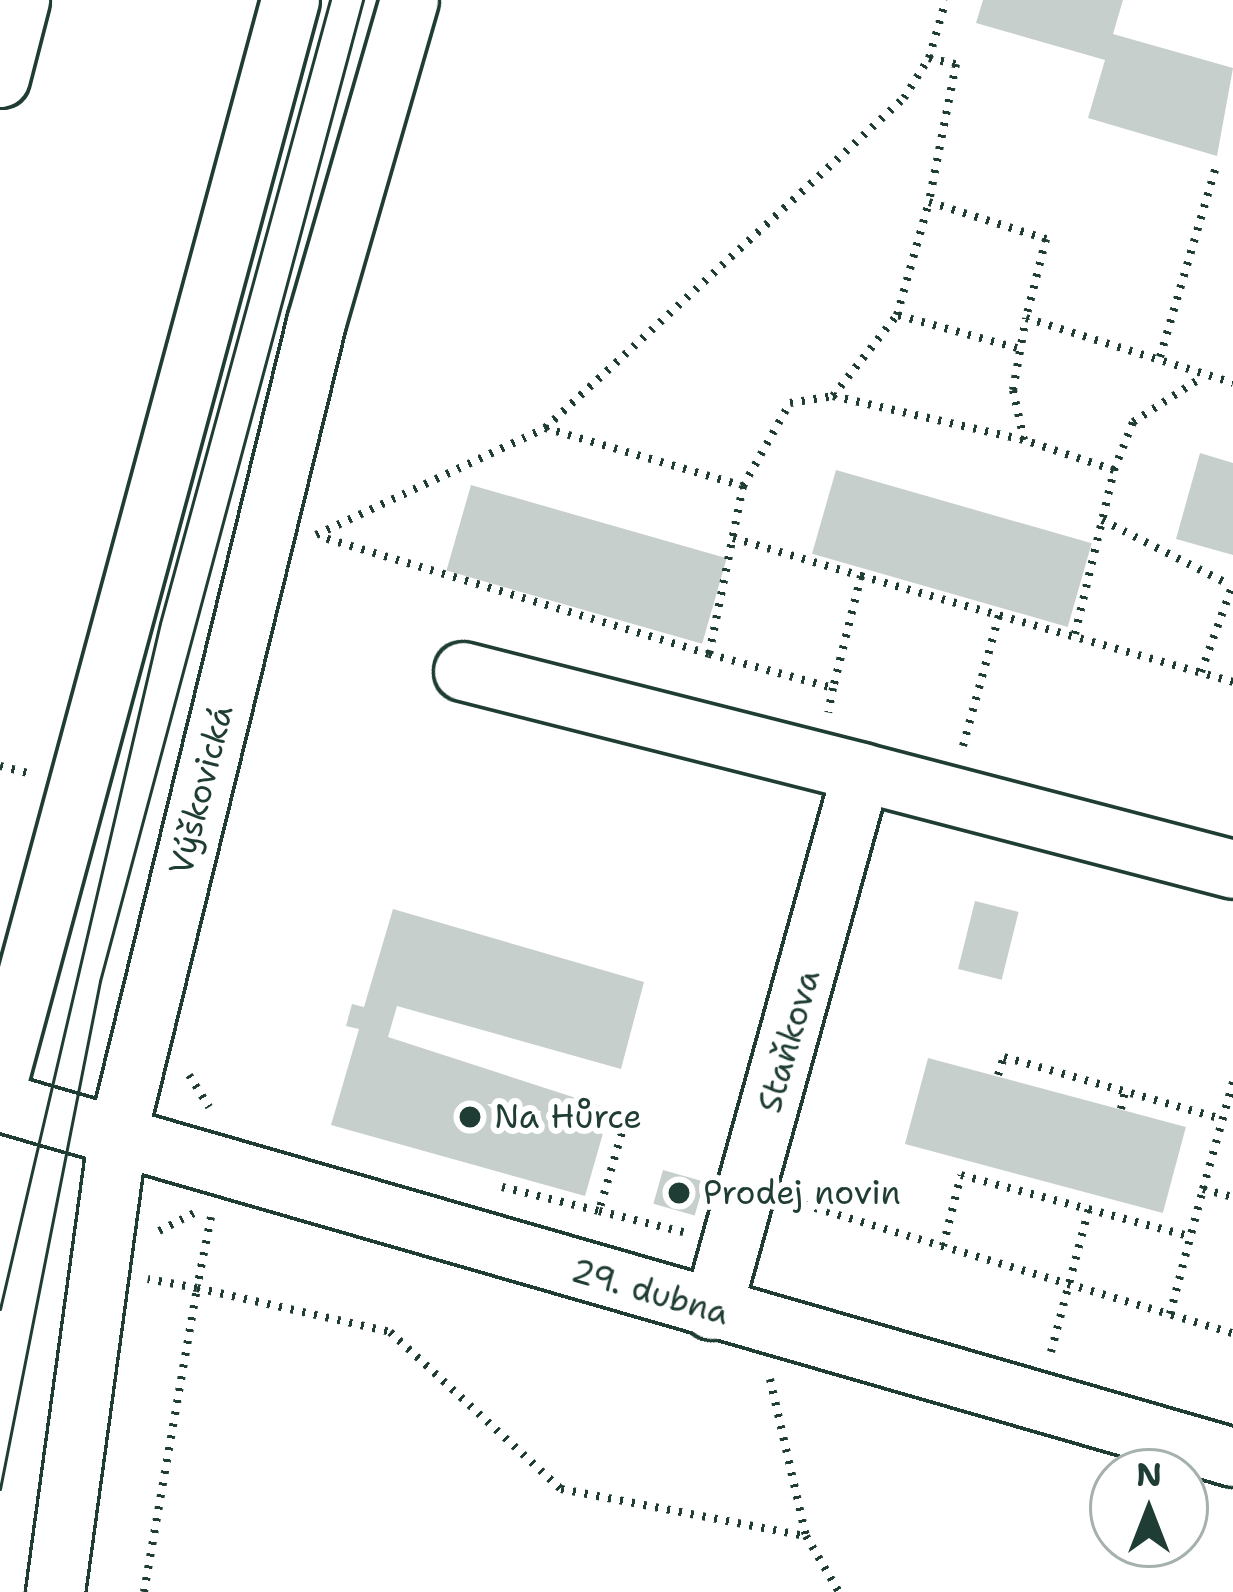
<!DOCTYPE html>
<meta charset="utf-8">
<style>
body{margin:0}
#map{position:relative;width:1233px;height:1592px;overflow:hidden;background:#fff;font-family:"Shantell Sans",sans-serif}
div>[style]{position:absolute}
.building>*{inset:0;background:#c7cfcc;transform-origin:0 0}
.path>*{height:8px;margin-top:-4px;transform-origin:0;background:repeating-linear-gradient(90deg,#1f3d34 0 3px,transparent 0 12px)}
.roads{filter:drop-shadow(3px 0 #1f3d34) drop-shadow(-3px 0 #1f3d34) drop-shadow(0 3px #1f3d34) drop-shadow(0 -3px #1f3d34)}
.minor>*{height:57px;margin:-28.5px;padding:0 28.5px;transform-origin:28.5px;border-radius:28.5px;background:#fff}
.tram>*{height:3px;margin:-1.5px;padding:0 1.5px;transform-origin:1.5px;border-radius:1.5px;background:#1f3d34}
.dots>*{width:33px;height:33px;translate:-50% -50%;box-sizing:border-box;border:6px solid #fff;border-radius:50%}
span{translate:-50% -50%;white-space:nowrap;text-align:center;line-height:1.15;-webkit-text-stroke:12px #fff;paint-order:stroke}
.street-label{font-size:33px;color:#1f3d34}
.poi-label{font-size:33px;color:#1f3d34}
.left{translate:0 -50%;text-align:left}
.north{position:absolute;left:1089px;top:1448px;width:120px;height:120px;box-sizing:border-box;background:#fff;border:3px solid #a5b1ae;border-radius:50%;rotate:0deg;font-size:33px;font-weight:700;line-height:48px;text-align:center;color:#1f3d34}
.north::after{content:'';display:block;margin:auto;width:42px;height:54px;background:#1f3d34;clip-path:polygon(50% 0,100% 100%,50% 72%,0 100%)}
</style>
<div id="map">
<div class="building">
<i style="clip-path:polygon(983px 0,1123px 0,1113px 34px,1233px 68px,1217px 156px,1088px 118px,1105px 60px,976px 23px)"></i>
<i style="clip-path:polygon(1200px 453px,1233px 463px,1233px 555px,1176px 539px)"></i>
<i style="left:836px;top:470px;width:266px;height:87px;rotate:16deg"></i>
<i style="left:471px;top:485px;width:266px;height:89px;rotate:16deg"></i>
<i style="left:975px;top:901px;width:45px;height:70px;rotate:14deg"></i>
<i style="clip-path:polygon(393px 909px,644px 982px,621px 1069px,397px 1006px,388px 1037px,610px 1109px,585px 1196px,331px 1125px,359px 1029px,346px 1026px,352px 1004px,364px 1007px)"></i>
<i style="left:928px;top:1058px;width:267px;height:89px;rotate:15deg"></i>
<i style="left:663px;top:1170px;width:43px;height:35px;rotate:16deg"></i>
</div>
<div class="path">
<i style="left:929px;top:58px;width:60px;rotate:-73.7deg"></i>
<i style="left:1017px;top:348px;width:124px;rotate:-164.6deg"></i>
<i style="left:897px;top:315px;width:117px;rotate:-74.2deg"></i>
<i style="left:929px;top:202px;width:123px;rotate:17.5deg"></i>
<i style="left:1046px;top:239px;width:81px;rotate:104.2deg"></i>
<i style="left:1160px;top:357px;width:202px;rotate:-73.6deg"></i>
<i style="left:833px;top:396px;width:103px;rotate:-51.7deg"></i>
<i style="left:545px;top:428px;width:488px;rotate:-42.6deg"></i>
<i style="left:904px;top:98px;width:47px;rotate:-58deg"></i>
<i style="left:929px;top:58px;width:28px;rotate:13deg"></i>
<i style="left:956px;top:64px;width:141px;rotate:101.1deg"></i>
<i style="left:1114px;top:470px;width:52px;rotate:-68.4deg"></i>
<i style="left:1133px;top:422px;width:77px;rotate:-32.9deg"></i>
<i style="left:743px;top:486px;width:95px;rotate:-60.5deg"></i>
<i style="left:790px;top:403px;width:44px;rotate:-9.2deg"></i>
<i style="left:833px;top:396px;width:196px;rotate:13deg"></i>
<i style="left:1102px;top:520px;width:139px;rotate:26.9deg"></i>
<i style="left:316px;top:535px;width:253px;rotate:-25deg"></i>
<i style="left:545px;top:428px;width:206px;rotate:16.3deg"></i>
<i style="left:743px;top:486px;width:171px;rotate:101.4deg"></i>
<i style="left:709px;top:654px;width:402px;rotate:-163.2deg"></i>
<i style="left:733px;top:538px;width:134px;rotate:16.5deg"></i>
<i style="left:861px;top:576px;width:115px;rotate:104deg"></i>
<i style="left:861px;top:576px;width:387px;rotate:15.9deg"></i>
<i style="left:1075px;top:634px;width:169px;rotate:-76.6deg"></i>
<i style="left:1114px;top:470px;width:95px;rotate:-161.6deg"></i>
<i style="left:1024px;top:440px;width:51px;rotate:-102.4deg"></i>
<i style="left:1013px;top:390px;width:73px;rotate:-79.8deg"></i>
<i style="left:1026px;top:318px;width:217px;rotate:17.4deg"></i>
<i style="left:709px;top:654px;width:129px;rotate:15.3deg"></i>
<i style="left:833px;top:688px;width:25px;rotate:101deg"></i>
<i style="left:1201px;top:672px;width:94px;rotate:-70deg"></i>
<i style="left:963px;top:746px;width:136px;rotate:-74.6deg"></i>
<i style="left:0;top:766px;width:29px;rotate:14deg"></i>
<i style="left:189px;top:1075px;width:38px;rotate:58deg"></i>
<i style="left:998px;top:1075px;width:19px;rotate:-72deg"></i>
<i style="left:1004px;top:1057px;width:227px;rotate:15.9deg"></i>
<i style="left:1121px;top:1109px;width:18px;rotate:-77deg"></i>
<i style="left:625px;top:1122px;width:93px;rotate:106.3deg"></i>
<i style="left:599px;top:1211px;width:87px;rotate:14deg"></i>
<i style="left:502px;top:1187px;width:100px;rotate:13.9deg"></i>
<i style="left:1203px;top:1189px;width:111px;rotate:-74.3deg"></i>
<i style="left:792px;top:1201px;width:460px;rotate:16.7deg"></i>
<i style="left:211px;top:1217px;width:72px;rotate:101.2deg"></i>
<i style="left:197px;top:1288px;width:198px;rotate:12.8deg"></i>
<i style="left:390px;top:1332px;width:232px;rotate:42.6deg"></i>
<i style="left:561px;top:1489px;width:249px;rotate:10.9deg"></i>
<i style="left:159px;top:1231px;width:39px;rotate:-27deg"></i>
<i style="left:943px;top:1246px;width:73px;rotate:-75.8deg"></i>
<i style="left:961px;top:1175px;width:236px;rotate:15deg"></i>
<i style="left:1170px;top:1314px;width:129px;rotate:-75.2deg"></i>
<i style="left:1203px;top:1189px;width:31px;rotate:15deg"></i>
<i style="left:1051px;top:1352px;width:149px;rotate:-75.2deg"></i>
<i style="left:770px;top:1379px;width:161px;rotate:77.1deg"></i>
<i style="left:806px;top:1536px;width:65px;rotate:59.5deg"></i>
<i style="left:144px;top:1592px;width:309px;rotate:-80.1deg"></i>
<i style="left:197px;top:1288px;width:50px;rotate:-169.6deg"></i>
</div>
<div class="roads">
<div class="minor">
<i style="left:0;top:78px;width:81px;rotate:-75.6deg"></i>
<i style="left:463px;top:671px;width:411px;rotate:14.2deg"></i>
<i style="left:0;top:1074px;width:1112px;rotate:-74.89deg"></i>
<i style="left:0;top:1102px;width:1283px;rotate:16.06deg"></i>
<i style="left:712px;top:1310px;width:558px;rotate:-74.52deg"></i>
<i style="left:861px;top:772px;width:384px;rotate:14.6deg"></i>
<i style="left:55px;top:1592px;width:464px;rotate:-82.2deg"></i>
<i style="left:118px;top:1132px;width:834px;rotate:-76.26deg"></i>
<i style="left:316px;top:322px;width:335px;rotate:-73.9deg"></i>
</div>
</div>
<div class="tram">
<i style="left:0;top:1309px;width:704px;rotate:-76.87deg"></i>
<i style="left:160px;top:623px;width:646px;rotate:-74.74deg"></i>
<i style="left:0;top:1489px;width:518px;rotate:-78.86deg"></i>
<i style="left:100px;top:981px;width:1016px;rotate:-74.99deg"></i>
</div>
<div class="dots">
<i style="left:470px;top:1117px;background:#1f3d34"></i>
<i style="left:679px;top:1193px;background:#1f3d34"></i>
</div>
<div class="street-label">
<span style="left:201px;top:790px;rotate:-76deg">Výškovická</span>
<span style="left:789px;top:1041px;rotate:-74deg">Staňkova</span>
<span style="left:650px;top:1292px;rotate:16deg">29. dubna</span>
</div>
<div class="poi-label">
<span class="left" style="left:494px;top:1117px">Na Hůrce</span>
<span class="left" style="left:703px;top:1193px">Prodej novin</span>
</div>
<div class="north">N</div>
</div>
